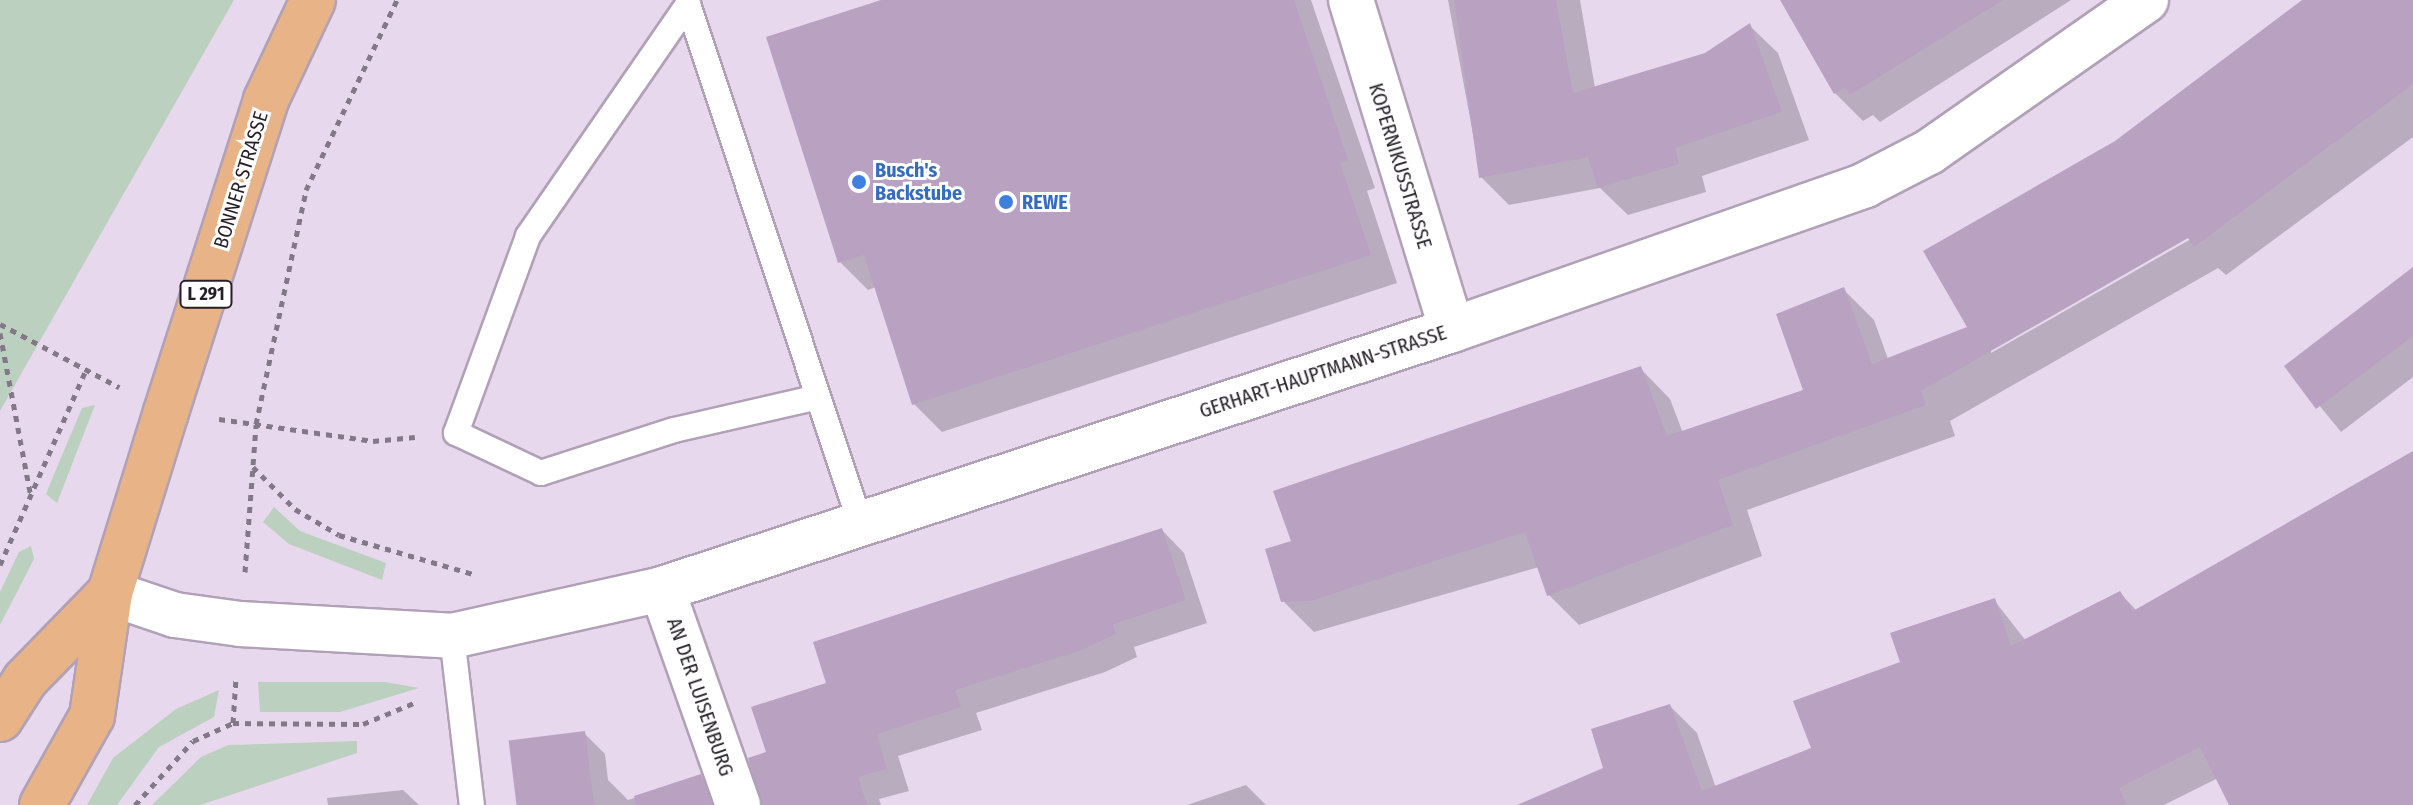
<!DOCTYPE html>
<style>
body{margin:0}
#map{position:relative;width:2413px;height:805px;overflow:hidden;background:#e8d8ee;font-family:"Fira Sans Condensed",sans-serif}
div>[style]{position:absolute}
.green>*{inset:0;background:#bbd0bf}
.shadow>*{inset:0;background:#0003}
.building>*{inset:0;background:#b9a1c2;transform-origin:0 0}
.path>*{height:5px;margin-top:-2.5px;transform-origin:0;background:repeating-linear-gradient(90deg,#837887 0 6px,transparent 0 12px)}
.roads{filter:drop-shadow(2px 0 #b0a1b6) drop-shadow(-2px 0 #b0a1b6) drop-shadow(0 2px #b0a1b6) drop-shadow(0 -2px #b0a1b6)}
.service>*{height:24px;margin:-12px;padding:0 12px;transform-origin:12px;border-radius:12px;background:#fff}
.minor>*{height:44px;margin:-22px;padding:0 22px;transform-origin:22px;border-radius:22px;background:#fff}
.primary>*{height:44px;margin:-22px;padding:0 22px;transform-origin:22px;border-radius:22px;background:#e8b386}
.dots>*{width:22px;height:22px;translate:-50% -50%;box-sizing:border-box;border:4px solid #fff;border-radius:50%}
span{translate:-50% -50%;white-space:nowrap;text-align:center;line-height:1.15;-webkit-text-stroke:6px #fff;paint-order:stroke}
.shield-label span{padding:2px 6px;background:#fff;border:2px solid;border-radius:6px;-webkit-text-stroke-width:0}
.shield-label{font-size:18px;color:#251f28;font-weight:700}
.street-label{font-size:20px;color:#251f28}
.shop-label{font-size:20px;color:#366cbe;font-weight:700}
.left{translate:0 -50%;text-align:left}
</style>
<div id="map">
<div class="green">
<i style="clip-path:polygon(0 0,234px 0,0 411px)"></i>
<i style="clip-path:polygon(95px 405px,57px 503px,46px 494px,52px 479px,82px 408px)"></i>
<i style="clip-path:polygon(274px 507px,300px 531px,386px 563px,382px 580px,289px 544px,263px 522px)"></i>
<i style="clip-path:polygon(31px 546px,34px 559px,0 625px,0 592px,19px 552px)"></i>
<i style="clip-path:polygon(258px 682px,385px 682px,419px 688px,340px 712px,260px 712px)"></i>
<i style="clip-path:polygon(219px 690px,214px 717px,159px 747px,117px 805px,87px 805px,113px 758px,176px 709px)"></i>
<i style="clip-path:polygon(357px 741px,357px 753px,200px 805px,152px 805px,201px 757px,228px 745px)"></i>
</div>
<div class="shadow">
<i style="clip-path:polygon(887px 0,1311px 0,1375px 188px,1367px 191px,1397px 283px,942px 432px,914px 404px,876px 287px,868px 290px,840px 262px)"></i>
<i style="clip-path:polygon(1448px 0,1580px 0,1595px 88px,1705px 54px,1750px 26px,1778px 53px,1809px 140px,1702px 176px,1706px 192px,1628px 215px,1600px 188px,1509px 205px,1481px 177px)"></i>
<i style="clip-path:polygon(1790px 0,2071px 0,1880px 122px,1873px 115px,1863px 121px,1835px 93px)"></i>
<i style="clip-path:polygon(evenodd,2306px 0,2413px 0,2413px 137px,2226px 275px,2218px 268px,1950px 421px,1955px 436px,1747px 510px,1762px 556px,1579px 625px,1549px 595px,1539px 567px,1314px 632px,1283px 601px,1293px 542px,1640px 368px,1670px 399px,1683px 433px,1806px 391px,1844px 290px,1874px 320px,1888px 359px,1970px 328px,2116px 143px,2306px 0,2196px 231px,2198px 235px,1991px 353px,1991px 348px,2196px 231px)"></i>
<i style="clip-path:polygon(2413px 295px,2413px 377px,2341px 432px,2287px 366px)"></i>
<i style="clip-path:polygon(2413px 453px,2413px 805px,2232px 805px,2218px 778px,2164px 805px,1591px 805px,1606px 769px,1670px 706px,1697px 733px,1716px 788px,1814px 750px,1902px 663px,1994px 600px,2026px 641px,2120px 593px,2137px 611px)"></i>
<i style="clip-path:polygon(1162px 530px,1184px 553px,1207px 623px,1134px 647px,1137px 657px,1105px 672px,976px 713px,982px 730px,898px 756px,909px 791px,879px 799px,881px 805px,764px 805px,769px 753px,828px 684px)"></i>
<i style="clip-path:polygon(584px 733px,605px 754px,608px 780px,628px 800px,700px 776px,724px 805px,519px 805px)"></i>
<i style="clip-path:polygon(1246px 785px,1266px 805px,1187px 805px)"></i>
<i style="clip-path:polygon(403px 790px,419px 805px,328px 805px,327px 798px)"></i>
</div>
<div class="building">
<i style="clip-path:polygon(881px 0,1294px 0,1348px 160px,1340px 163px,1371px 255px,912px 405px,864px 255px,838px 263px,766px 37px)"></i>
<i style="clip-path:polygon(1454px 0,1556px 0,1573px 93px,1705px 53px,1750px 23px,1782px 112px,1675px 148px,1679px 164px,1598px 188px,1588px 157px,1479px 178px)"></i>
<i style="clip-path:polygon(1780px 0,2003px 0,1850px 95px,1845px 87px,1834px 94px)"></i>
<i style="clip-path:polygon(2302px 0,2413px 0,2413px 84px,2194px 247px,2188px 238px,1921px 391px,1926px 405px,1718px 480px,1733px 525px,1547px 596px,1525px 532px,1310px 601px,1281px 602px,1265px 549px,1291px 541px,1273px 491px,1641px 366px,1667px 436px,1803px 390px,1776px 314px,1844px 287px,1872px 364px,1967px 327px,1923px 251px,2115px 141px)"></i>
<i style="clip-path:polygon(2413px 267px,2413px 336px,2316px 409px,2284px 366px)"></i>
<i style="clip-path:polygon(2413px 451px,2413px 805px,2229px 805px,2200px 747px,2119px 788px,2127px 805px,1517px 805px,1603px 768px,1591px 729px,1670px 704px,1702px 791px,1811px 748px,1793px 701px,1900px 662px,1890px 633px,1995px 598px,2011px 646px,2120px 591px,2133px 611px)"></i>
<i style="clip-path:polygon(1162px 528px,1186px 600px,1113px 624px,1116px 634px,1082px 650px,955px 690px,961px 707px,877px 734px,887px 769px,858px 777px,867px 805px,762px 805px,748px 758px,766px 752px,751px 707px,826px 683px,813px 642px)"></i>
<i style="left:585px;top:731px;width:75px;height:77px;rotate:83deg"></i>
<i style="clip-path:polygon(701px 774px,712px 805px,636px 805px,634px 796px)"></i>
</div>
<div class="path">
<i style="left:0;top:324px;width:135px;rotate:27.9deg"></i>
<i style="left:0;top:333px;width:167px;rotate:79.3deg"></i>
<i style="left:219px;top:419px;width:156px;rotate:8.1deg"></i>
<i style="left:373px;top:441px;width:42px;rotate:-5.4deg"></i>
<i style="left:253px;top:467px;width:59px;rotate:45deg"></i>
<i style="left:295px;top:509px;width:51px;rotate:30.6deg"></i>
<i style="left:339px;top:535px;width:140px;rotate:16.2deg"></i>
<i style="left:0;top:565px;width:213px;rotate:-66.2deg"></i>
<i style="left:245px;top:572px;width:148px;rotate:-85.7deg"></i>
<i style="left:256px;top:424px;width:239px;rotate:-77.9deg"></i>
<i style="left:306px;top:190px;width:211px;rotate:-64.4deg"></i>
<i style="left:233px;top:723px;width:45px;rotate:-86.2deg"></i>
<i style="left:135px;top:805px;width:86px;rotate:-47.8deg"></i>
<i style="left:193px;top:741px;width:44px;rotate:-24.2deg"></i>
<i style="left:233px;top:723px;width:130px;rotate:0.4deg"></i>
<i style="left:363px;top:724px;width:57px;rotate:-22.5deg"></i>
</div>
<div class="roads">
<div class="service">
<i style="left:814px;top:398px;width:144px;rotate:167.1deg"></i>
<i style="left:674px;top:430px;width:140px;rotate:162.1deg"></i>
<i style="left:541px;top:473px;width:94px;rotate:-154.8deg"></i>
<i style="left:456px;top:433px;width:210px;rotate:-69.9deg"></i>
<i style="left:528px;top:236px;width:282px;rotate:-55.4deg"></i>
<i style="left:688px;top:4px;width:547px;rotate:71.66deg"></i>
<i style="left:452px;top:636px;width:170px;rotate:83.3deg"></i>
</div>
<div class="minor">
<i style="left:1351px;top:0;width:345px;rotate:73deg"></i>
<i style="left:662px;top:589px;width:229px;rotate:70.6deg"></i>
<i style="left:110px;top:593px;width:69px;rotate:18.7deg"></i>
<i style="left:175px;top:615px;width:66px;rotate:7.9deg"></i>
<i style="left:240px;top:624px;width:212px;rotate:3.2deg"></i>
<i style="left:452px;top:636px;width:215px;rotate:-12.6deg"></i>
<i style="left:662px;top:589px;width:831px;rotate:-18.15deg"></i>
<i style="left:1452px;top:330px;width:438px;rotate:-19.3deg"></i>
<i style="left:1865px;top:185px;width:72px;rotate:-27.3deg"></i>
<i style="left:1929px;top:152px;width:265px;rotate:-35deg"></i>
</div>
<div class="primary">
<i style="left:0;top:719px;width:46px;rotate:-57.3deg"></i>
<i style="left:25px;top:680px;width:122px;rotate:-45.7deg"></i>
<i style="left:42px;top:805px;width:102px;rotate:-60.7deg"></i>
<i style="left:92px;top:716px;width:124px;rotate:-81.7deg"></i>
<i style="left:110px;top:593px;width:189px;rotate:-72.8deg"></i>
<i style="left:166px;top:412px;width:328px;rotate:-72.2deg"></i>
<i style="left:266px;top:100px;width:110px;rotate:-64.8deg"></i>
</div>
</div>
<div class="dots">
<i style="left:859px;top:182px;background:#3f7fe0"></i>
<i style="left:1006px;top:202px;background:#3f7fe0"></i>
</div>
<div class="shield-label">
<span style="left:206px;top:294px">L 291</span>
</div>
<div class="street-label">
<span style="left:1400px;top:166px;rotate:73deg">KOPERNIKUSSTRASSE</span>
<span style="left:241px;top:180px;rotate:-73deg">BONNER STRASSE</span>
<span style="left:1323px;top:372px;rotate:-18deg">GERHART-HAUPTMANN-STRASSE</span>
<span style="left:700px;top:697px;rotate:71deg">AN DER LUISENBURG</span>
</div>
<div class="shop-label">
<span class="left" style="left:875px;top:182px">Busch's<br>Backstube</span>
<span class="left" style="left:1022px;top:202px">REWE</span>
</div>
</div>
